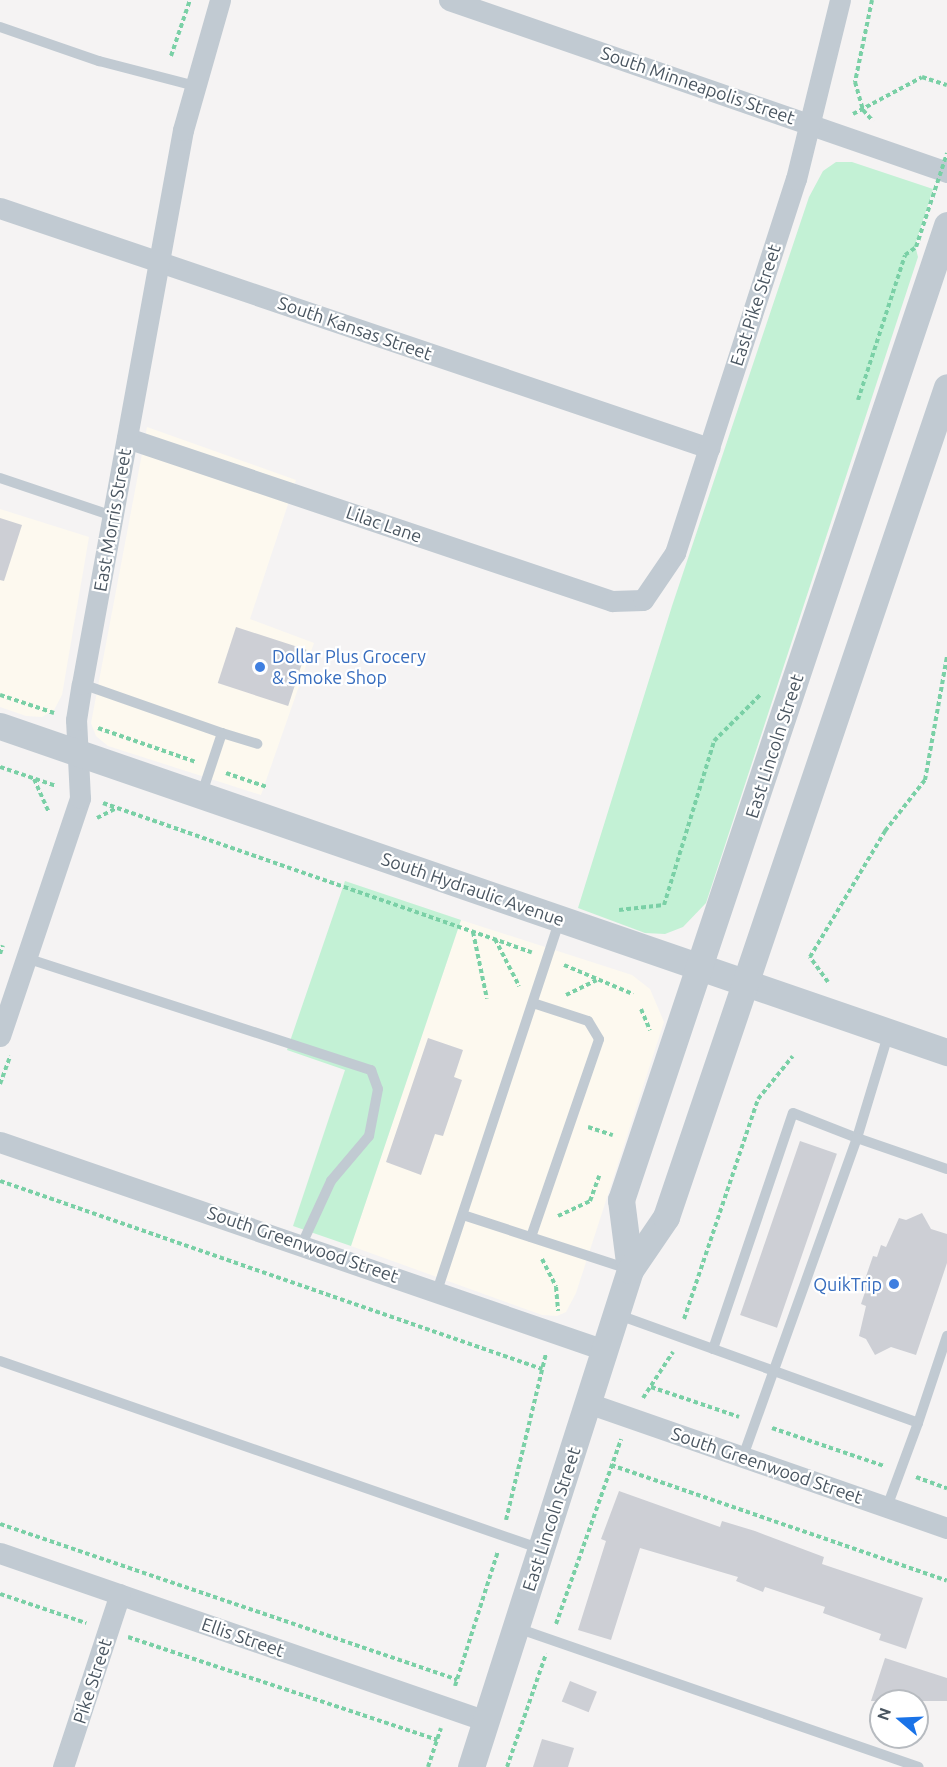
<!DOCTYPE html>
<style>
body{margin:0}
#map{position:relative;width:947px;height:1767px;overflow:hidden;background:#f5f3f3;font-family:Ubuntu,sans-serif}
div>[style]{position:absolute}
.commercial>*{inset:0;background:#fdf9ef}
.green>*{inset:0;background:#c3f1d5}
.building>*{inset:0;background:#cdcfd5;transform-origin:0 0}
.path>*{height:4px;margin-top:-2px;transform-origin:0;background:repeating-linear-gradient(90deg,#7ad0a6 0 4.5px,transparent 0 7.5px)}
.service>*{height:10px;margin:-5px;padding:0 5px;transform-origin:5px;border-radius:5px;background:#c1cad2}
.minor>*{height:21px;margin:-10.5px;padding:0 10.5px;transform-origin:10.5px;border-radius:10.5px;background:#c1cad2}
.tertiary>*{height:27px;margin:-13.5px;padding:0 13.5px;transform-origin:13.5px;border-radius:13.5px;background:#c1cad2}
.path-bridge>*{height:4px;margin-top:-2px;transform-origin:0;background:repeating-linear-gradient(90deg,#7ad0a6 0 4.5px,transparent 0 7.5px)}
.dots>*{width:16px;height:16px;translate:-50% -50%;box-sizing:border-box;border:3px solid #fff;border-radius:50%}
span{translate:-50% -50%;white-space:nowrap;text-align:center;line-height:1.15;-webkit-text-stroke:4.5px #fff;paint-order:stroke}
.street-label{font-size:18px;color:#4a5661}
.shop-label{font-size:18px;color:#366cbe}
.left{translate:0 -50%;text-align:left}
.right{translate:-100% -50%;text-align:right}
.north{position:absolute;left:869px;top:1689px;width:60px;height:60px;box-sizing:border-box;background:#fff;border:2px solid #b7bbc0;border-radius:50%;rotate:289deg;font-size:16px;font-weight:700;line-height:24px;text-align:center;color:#4a5661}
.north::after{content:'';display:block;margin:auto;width:21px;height:27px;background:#1a73e8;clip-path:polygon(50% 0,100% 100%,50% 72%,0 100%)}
</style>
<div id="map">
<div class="commercial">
<i style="clip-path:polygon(147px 427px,296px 480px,250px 619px,314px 643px,261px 795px,108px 746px,96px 736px,91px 723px)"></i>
<i style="clip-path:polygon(0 509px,89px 537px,62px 695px,54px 710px,42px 717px,26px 716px,0 707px)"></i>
<i style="clip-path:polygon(461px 920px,632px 975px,650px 989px,664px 1022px,576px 1293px,566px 1312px,557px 1316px,542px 1315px,351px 1246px)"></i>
</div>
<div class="green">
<i style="clip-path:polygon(836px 162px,852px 162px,933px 189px,915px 245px,918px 257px,706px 903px,683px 927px,665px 934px,645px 933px,578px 908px,672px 606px,809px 197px,823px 171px)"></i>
<i style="clip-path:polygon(345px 881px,461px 920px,351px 1246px,293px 1226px,345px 1070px,287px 1050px)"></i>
</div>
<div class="building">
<i style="clip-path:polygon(0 518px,22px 525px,4px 581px,0 580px)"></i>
<i style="left:236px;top:627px;width:74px;height:59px;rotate:18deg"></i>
<i style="clip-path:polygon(428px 1038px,463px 1050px,454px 1077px,462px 1080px,443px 1136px,435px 1134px,421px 1175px,386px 1162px)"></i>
<i style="left:800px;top:1141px;width:39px;height:184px;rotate:19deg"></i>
<i style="clip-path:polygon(922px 1213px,931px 1229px,947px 1234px,947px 1263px,916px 1355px,891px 1347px,875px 1355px,866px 1339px,859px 1336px,866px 1306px,861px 1304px,865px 1292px,861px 1291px,873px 1256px,877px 1257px,881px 1245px,886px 1247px,899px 1218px,906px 1220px)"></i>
<i style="clip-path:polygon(619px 1491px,720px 1527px,722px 1521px,755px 1531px,824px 1557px,822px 1564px,923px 1598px,906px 1649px,879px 1640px,881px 1634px,823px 1613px,825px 1607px,765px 1587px,763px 1592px,736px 1581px,738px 1577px,640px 1548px,611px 1640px,578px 1630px,606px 1541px,601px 1539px)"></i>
<i style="clip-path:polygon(885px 1658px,947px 1678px,947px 1701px,871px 1701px)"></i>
<i style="left:570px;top:1681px;width:29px;height:22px;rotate:22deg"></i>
<i style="clip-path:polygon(542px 1739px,574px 1748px,568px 1767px,533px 1767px)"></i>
</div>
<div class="path">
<i style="left:872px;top:0;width:84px;rotate:101.7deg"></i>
<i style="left:855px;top:82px;width:29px;rotate:74deg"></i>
<i style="left:863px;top:110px;width:15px;rotate:48deg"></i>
<i style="left:171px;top:56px;width:59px;rotate:-71.3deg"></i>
<i style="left:853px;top:114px;width:78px;rotate:-28.2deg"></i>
<i style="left:922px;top:77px;width:26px;rotate:18deg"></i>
<i style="left:858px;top:400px;width:152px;rotate:-72deg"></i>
<i style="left:0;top:695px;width:57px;rotate:18.4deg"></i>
<i style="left:98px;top:728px;width:104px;rotate:19.1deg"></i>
<i style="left:0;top:767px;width:59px;rotate:18.7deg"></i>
<i style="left:226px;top:773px;width:43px;rotate:18.9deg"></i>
<i style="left:34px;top:779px;width:37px;rotate:66deg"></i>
<i style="left:103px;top:803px;width:454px;rotate:19.2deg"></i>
<i style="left:97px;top:818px;width:22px;rotate:-27deg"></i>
<i style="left:619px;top:910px;width:45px;rotate:-6.3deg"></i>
<i style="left:664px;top:905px;width:171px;rotate:-73deg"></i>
<i style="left:714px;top:741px;width:66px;rotate:-45deg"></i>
<i style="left:473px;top:932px;width:68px;rotate:78.2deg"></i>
<i style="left:495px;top:939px;width:53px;rotate:62.9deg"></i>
<i style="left:0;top:954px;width:9px;rotate:-72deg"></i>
<i style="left:564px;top:965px;width:75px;rotate:22.8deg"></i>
<i style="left:828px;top:982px;width:31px;rotate:-126deg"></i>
<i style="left:810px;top:957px;width:147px;rotate:-59.2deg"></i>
<i style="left:885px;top:831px;width:65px;rotate:-51.9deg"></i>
<i style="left:925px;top:780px;width:126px;rotate:-79.9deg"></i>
<i style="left:566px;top:995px;width:34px;rotate:-26deg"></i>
<i style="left:641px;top:1009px;width:23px;rotate:67deg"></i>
<i style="left:0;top:1084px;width:30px;rotate:-70deg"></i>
<i style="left:588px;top:1127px;width:26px;rotate:18deg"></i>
<i style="left:0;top:1181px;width:574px;rotate:19.13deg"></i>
<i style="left:558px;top:1216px;width:35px;rotate:-25deg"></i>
<i style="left:590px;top:1201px;width:27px;rotate:-70deg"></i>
<i style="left:542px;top:1259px;width:31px;rotate:63deg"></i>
<i style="left:556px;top:1287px;width:24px;rotate:85deg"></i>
<i style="left:684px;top:1319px;width:232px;rotate:-71.4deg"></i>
<i style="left:758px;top:1099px;width:55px;rotate:-50.9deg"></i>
<i style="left:651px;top:1387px;width:93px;rotate:18.8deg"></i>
<i style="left:643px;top:1398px;width:55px;rotate:-56.9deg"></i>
<i style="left:772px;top:1428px;width:118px;rotate:18.7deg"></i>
<i style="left:611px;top:1465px;width:355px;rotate:19deg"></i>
<i style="left:916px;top:1477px;width:33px;rotate:20deg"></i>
<i style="left:506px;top:1520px;width:172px;rotate:-76.5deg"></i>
<i style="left:0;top:1524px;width:483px;rotate:18.8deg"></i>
<i style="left:0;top:1594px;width:91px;rotate:18.6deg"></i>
<i style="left:556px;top:1624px;width:196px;rotate:-70.6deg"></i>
<i style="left:128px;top:1637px;width:326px;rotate:18.4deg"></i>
<i style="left:455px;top:1686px;width:142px;rotate:-72.3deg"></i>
<i style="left:428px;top:1767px;width:41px;rotate:-71.6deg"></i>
<i style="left:507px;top:1767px;width:120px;rotate:-71deg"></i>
</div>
<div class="service">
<i style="left:0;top:27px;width:105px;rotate:19deg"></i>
<i style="left:99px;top:61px;width:100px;rotate:14.5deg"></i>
<i style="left:0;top:478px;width:119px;rotate:18.6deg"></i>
<i style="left:82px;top:684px;width:148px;rotate:19.3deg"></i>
<i style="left:222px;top:733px;width:66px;rotate:108.4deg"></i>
<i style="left:222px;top:733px;width:37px;rotate:17deg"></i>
<i style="left:26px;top:958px;width:363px;rotate:18deg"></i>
<i style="left:371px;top:1070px;width:20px;rotate:70deg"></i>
<i style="left:378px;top:1089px;width:48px;rotate:100.8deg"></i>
<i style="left:369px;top:1136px;width:59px;rotate:130.2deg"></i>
<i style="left:331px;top:1181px;width:69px;rotate:114.7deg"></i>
<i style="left:889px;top:1032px;width:111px;rotate:106.8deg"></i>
<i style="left:857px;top:1138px;width:95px;rotate:19deg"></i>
<i style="left:463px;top:1215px;width:174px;rotate:18.1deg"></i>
<i style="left:531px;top:1237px;width:209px;rotate:-71deg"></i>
<i style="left:599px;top:1039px;width:21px;rotate:-121deg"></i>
<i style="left:588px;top:1021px;width:58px;rotate:-161.9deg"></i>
<i style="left:437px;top:1291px;width:392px;rotate:-71.7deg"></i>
<i style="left:616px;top:1314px;width:321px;rotate:19.8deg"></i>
<i style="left:918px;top:1423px;width:90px;rotate:110.3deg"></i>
<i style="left:713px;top:1349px;width:249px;rotate:-71.3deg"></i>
<i style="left:793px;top:1113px;width:69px;rotate:21.3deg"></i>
<i style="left:857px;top:1138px;width:339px;rotate:109.7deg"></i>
<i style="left:0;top:1361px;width:573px;rotate:19.16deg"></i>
<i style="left:918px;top:1423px;width:92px;rotate:-71.6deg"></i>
<i style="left:517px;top:1628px;width:425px;rotate:19.1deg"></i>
</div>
<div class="minor">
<i style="left:449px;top:0;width:527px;rotate:19.05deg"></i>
<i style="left:0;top:208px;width:749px;rotate:18.7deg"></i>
<i style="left:127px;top:438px;width:512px;rotate:18.58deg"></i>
<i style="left:612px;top:601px;width:31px;rotate:-2deg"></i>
<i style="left:643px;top:600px;width:57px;rotate:-55.8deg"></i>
<i style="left:675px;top:553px;width:393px;rotate:-72.1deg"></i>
<i style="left:796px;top:179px;width:184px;rotate:-76.2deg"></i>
<i style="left:0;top:1036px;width:251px;rotate:-71.4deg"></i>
<i style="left:80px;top:798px;width:78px;rotate:-92.9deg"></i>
<i style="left:76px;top:720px;width:36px;rotate:-81deg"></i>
<i style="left:82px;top:684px;width:563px;rotate:-79.67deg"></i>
<i style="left:183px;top:130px;width:135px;rotate:-74.1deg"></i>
<i style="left:0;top:1142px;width:639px;rotate:19deg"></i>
<i style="left:588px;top:1403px;width:380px;rotate:19.2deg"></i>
<i style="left:0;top:1553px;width:514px;rotate:19.07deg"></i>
<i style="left:63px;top:1767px;width:182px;rotate:-71.8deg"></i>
</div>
<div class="tertiary">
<i style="left:0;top:726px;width:1002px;rotate:19deg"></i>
<i style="left:630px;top:1270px;width:71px;rotate:-97.3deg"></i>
<i style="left:621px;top:1200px;width:1028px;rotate:-71.51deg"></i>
<i style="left:471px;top:1767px;width:522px;rotate:-72.26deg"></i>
<i style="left:630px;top:1270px;width:64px;rotate:-55.8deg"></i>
<i style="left:666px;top:1217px;width:876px;rotate:-71.3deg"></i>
</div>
<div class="path-bridge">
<i style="left:905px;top:255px;width:14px;rotate:-36deg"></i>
<i style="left:916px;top:247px;width:99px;rotate:-71.7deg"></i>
</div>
<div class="dots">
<i style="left:260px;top:667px;background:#3f7fe0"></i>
<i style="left:894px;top:1284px;background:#3f7fe0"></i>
</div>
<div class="street-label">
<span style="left:698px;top:85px;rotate:19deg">South Minneapolis Street</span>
<span style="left:755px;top:305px;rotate:-72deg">East Pike Street</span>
<span style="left:355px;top:328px;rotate:19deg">South Kansas Street</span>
<span style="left:112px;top:520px;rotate:-80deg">East Morris Street</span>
<span style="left:384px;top:524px;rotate:19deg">Lilac Lane</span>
<span style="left:774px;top:746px;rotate:-72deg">East Lincoln Street</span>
<span style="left:473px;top:889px;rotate:19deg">South Hydraulic Avenue</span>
<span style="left:303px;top:1244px;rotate:19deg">South Greenwood Street</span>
<span style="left:767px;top:1465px;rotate:19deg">South Greenwood Street</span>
<span style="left:551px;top:1519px;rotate:-72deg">East Lincoln Street</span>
<span style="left:243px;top:1637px;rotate:19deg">Ellis Street</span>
<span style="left:92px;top:1681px;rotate:-72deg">Pike Street</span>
</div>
<div class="shop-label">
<span class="left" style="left:272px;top:667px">Dollar Plus Grocery<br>&amp; Smoke Shop</span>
<span class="right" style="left:882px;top:1284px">QuikTrip</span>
</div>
<div class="north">N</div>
</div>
